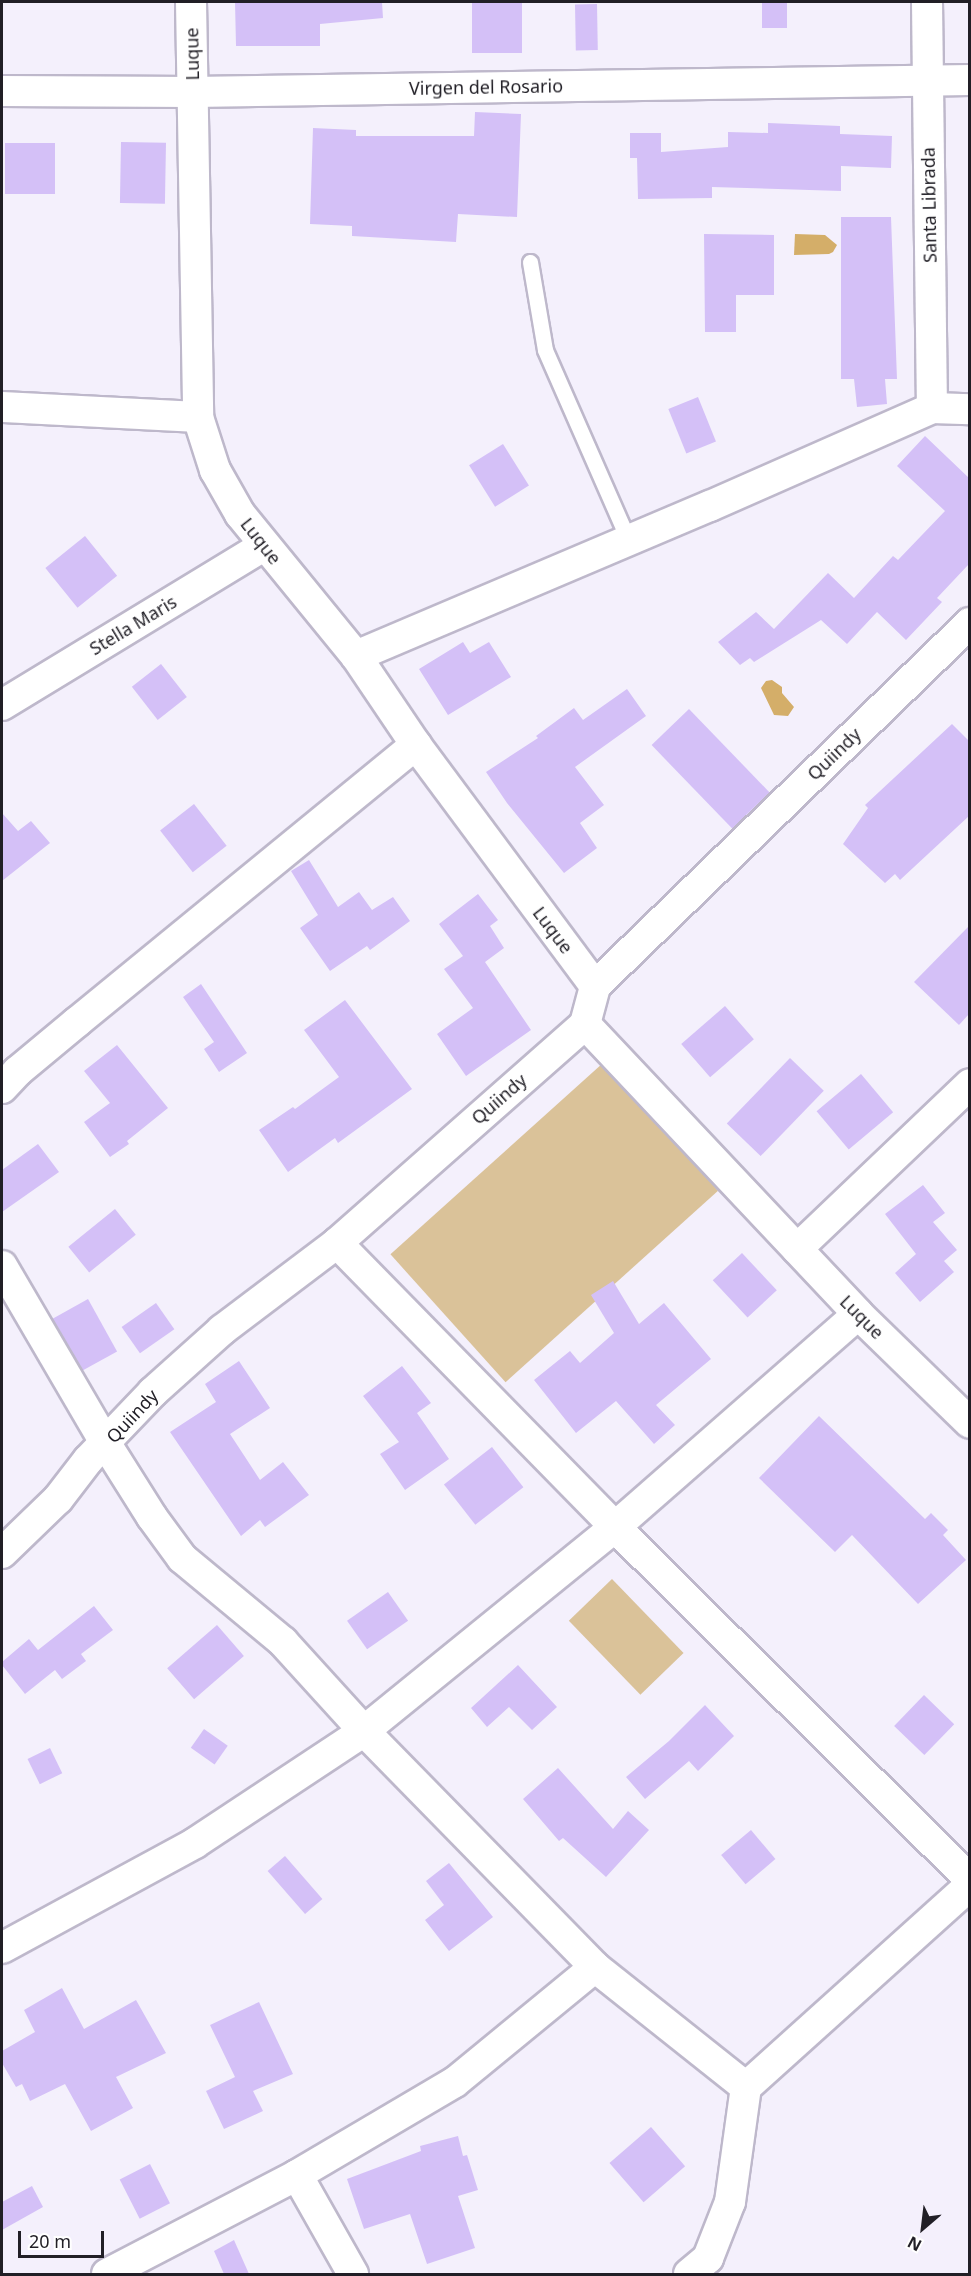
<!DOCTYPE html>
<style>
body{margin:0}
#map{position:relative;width:971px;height:2276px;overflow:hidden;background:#f4f0fc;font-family:"Noto Sans",sans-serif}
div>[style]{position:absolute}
.green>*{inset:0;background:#dac299;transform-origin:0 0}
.water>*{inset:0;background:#d4ae69}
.building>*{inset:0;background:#d4c0f7;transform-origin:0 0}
.roads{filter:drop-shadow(2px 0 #beb8cb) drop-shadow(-2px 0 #beb8cb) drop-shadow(0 2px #beb8cb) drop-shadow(0 -2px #beb8cb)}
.service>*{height:15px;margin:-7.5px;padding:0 7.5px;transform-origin:7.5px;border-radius:7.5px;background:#fff}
.minor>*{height:30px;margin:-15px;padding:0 15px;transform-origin:15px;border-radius:15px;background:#fff}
span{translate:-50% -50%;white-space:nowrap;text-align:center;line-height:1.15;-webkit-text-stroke:5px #fff;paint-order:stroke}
.street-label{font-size:18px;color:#211f26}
.frame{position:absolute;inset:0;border:3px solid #211f26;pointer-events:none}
.north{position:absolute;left:893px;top:2198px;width:60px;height:60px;-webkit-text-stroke:4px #fff;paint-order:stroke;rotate:208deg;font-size:16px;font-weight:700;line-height:24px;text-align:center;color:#211f26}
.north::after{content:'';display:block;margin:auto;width:21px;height:27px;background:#211f26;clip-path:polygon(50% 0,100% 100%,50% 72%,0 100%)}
.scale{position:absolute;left:18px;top:2231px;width:86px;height:27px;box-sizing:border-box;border:3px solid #211f26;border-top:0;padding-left:8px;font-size:18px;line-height:21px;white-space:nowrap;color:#211f26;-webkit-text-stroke:4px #fff;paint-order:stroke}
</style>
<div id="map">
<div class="green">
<i style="left:603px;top:1063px;width:172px;height:286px;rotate:48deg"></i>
<i style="left:612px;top:1579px;width:103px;height:60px;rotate:46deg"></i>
</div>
<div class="water">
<i style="clip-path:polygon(795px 234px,825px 235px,837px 245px,833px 252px,829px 254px,794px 255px)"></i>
<i style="clip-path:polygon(772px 680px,782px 687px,782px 693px,794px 707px,788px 716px,774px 715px,761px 688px,766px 681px)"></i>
</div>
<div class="building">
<i style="clip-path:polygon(235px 2px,382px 2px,383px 18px,320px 24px,320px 46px,236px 46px)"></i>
<i style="left:472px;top:2px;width:50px;height:51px"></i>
<i style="left:762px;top:2px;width:25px;height:26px"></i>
<i style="left:597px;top:4px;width:46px;height:22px;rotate:89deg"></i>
<i style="clip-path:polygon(475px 112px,521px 114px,517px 217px,458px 214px,456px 242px,352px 236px,352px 226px,310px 224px,313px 128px,356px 130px,356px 136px,474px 136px)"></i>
<i style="clip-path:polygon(768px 123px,840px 126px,840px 134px,892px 136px,891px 168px,841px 166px,841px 191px,712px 187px,712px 198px,638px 199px,637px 158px,630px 158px,630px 133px,661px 133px,661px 152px,728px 147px,728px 132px,768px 133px)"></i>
<i style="left:121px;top:142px;width:45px;height:61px;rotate:1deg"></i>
<i style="left:5px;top:143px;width:50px;height:51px"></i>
<i style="clip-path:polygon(841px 217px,891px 217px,897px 379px,885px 379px,887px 404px,857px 407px,854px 379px,841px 379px)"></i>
<i style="clip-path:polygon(704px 234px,774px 235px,774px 295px,736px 295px,736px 332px,705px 332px)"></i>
<i style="left:698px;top:397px;width:48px;height:32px;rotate:68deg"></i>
<i style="clip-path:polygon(925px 436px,969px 478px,969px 564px,937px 598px,942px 602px,906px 640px,877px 612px,847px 644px,821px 620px,754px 662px,750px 658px,740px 665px,718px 642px,756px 612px,774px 629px,828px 573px,854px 598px,893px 556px,898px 560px,945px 511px,897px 466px)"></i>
<i style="left:503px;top:444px;width:49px;height:40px;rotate:58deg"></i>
<i style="left:85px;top:536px;width:51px;height:51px;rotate:51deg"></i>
<i style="clip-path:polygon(463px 642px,470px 653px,489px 642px,511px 677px,448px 715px,419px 669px)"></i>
<i style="left:161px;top:664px;width:42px;height:37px;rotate:52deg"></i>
<i style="clip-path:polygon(627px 689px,646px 716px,575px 767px,604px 805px,580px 823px,597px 848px,564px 873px,507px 803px,486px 772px,538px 738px,536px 736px,574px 708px,583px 720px)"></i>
<i style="left:689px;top:709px;width:116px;height:52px;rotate:46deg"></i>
<i style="clip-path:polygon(952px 724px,969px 741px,969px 816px,900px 880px,895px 874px,885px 883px,843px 844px,868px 808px,865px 805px)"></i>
<i style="left:194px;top:804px;width:53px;height:43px;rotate:52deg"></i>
<i style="clip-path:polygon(2px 813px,18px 831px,31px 821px,50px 843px,2px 881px)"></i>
<i style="clip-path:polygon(309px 860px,338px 907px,359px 892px,372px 910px,393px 897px,410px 921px,370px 950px,367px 946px,330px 971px,300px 928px,318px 915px,291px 871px)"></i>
<i style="clip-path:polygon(478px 894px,498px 920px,490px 926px,504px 948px,485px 962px,531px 1030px,466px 1076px,437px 1034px,473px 1008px,444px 969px,463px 956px,439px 924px)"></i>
<i style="clip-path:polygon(969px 926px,969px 1014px,959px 1025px,914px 982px)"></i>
<i style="clip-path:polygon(201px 984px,247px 1053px,219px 1072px,204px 1049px,214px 1042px,183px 997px)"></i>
<i style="clip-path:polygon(345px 1000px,412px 1089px,338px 1143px,335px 1138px,288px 1172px,259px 1130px,293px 1107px,295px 1109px,339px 1077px,304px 1030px)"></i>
<i style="left:725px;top:1006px;width:44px;height:58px;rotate:49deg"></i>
<i style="clip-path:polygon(117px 1045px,168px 1108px,127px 1141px,129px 1144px,110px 1157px,84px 1122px,110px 1103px,84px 1071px)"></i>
<i style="left:790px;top:1058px;width:47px;height:91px;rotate:44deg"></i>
<i style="left:861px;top:1074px;width:50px;height:58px;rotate:50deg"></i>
<i style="clip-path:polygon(38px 1144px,59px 1172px,2px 1212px,2px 1170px)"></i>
<i style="clip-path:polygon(923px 1185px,945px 1213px,933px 1222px,957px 1250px,944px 1261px,954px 1272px,920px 1302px,895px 1273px,916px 1254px,885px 1214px)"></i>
<i style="left:115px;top:1209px;width:33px;height:60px;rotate:51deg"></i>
<i style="left:742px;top:1253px;width:51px;height:40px;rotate:47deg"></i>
<i style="clip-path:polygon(613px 1281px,639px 1324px,664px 1303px,711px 1359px,656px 1405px,675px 1425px,654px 1444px,616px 1401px,576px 1433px,534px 1380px,570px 1351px,580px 1363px,614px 1333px,591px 1295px)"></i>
<i style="left:88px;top:1299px;width:60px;height:41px;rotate:61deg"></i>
<i style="left:156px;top:1303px;width:32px;height:42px;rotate:55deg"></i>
<i style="clip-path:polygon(239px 1361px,270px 1408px,230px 1434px,260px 1480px,283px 1462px,309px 1495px,265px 1527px,260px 1520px,241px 1536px,170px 1432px,216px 1402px,205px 1384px)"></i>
<i style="clip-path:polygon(402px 1366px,431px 1403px,417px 1413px,449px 1459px,405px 1490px,380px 1454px,399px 1442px,363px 1396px)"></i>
<i style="clip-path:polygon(819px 1416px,925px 1519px,931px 1513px,948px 1530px,943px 1535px,966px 1560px,918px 1604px,852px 1535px,835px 1552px,759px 1478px)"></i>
<i style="left:492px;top:1447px;width:51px;height:61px;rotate:52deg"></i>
<i style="left:388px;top:1592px;width:35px;height:50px;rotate:55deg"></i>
<i style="clip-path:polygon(94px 1606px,113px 1630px,81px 1654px,86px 1661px,62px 1679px,55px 1670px,25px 1694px,2px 1665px,2px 1662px,29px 1639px,38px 1650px)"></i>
<i style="left:217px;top:1625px;width:41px;height:66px;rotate:49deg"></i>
<i style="clip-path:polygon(518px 1665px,557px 1707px,532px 1730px,509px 1707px,487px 1727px,471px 1708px)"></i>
<i style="left:924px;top:1695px;width:42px;height:43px;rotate:44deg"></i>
<i style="clip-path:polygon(705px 1705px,734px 1736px,698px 1771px,689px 1761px,645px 1799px,626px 1777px,669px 1741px)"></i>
<i style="left:204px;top:1729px;width:29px;height:23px;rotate:35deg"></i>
<i style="left:50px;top:1748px;width:28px;height:25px;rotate:64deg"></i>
<i style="clip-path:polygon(558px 1768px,613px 1829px,628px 1811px,649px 1830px,606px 1877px,563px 1838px,559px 1841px,523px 1799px)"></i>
<i style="left:751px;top:1830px;width:38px;height:39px;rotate:50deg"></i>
<i style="left:285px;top:1856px;width:57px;height:23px;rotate:49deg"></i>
<i style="clip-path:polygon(449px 1863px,493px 1917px,449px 1951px,425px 1920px,444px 1905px,426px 1881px)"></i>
<i style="clip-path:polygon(62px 1988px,84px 2029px,136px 2000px,166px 2053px,116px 2077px,133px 2108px,91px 2131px,65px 2084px,30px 2101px,22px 2084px,16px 2087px,2px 2063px,2px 2051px,35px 2032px,24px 2010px)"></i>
<i style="clip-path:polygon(259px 2002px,293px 2074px,253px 2091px,263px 2111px,224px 2129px,206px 2091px,235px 2077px,210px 2025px)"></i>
<i style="left:651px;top:2127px;width:52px;height:55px;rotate:49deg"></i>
<i style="clip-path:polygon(458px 2136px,463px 2156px,467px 2155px,478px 2190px,458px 2196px,475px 2248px,427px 2264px,410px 2214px,364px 2229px,347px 2179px,421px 2151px,420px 2146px)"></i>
<i style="left:150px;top:2164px;width:44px;height:34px;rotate:63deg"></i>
<i style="clip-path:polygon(32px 2186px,43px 2207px,2px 2230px,2px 2202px)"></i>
<i style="clip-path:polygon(234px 2240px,249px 2274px,224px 2274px,214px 2251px)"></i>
</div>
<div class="roads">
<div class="service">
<i style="left:530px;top:262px;width:89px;rotate:80.3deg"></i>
<i style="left:545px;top:350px;width:209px;rotate:66.3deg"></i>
</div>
<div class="minor">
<i style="left:191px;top:2px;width:415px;rotate:89deg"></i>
<i style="left:198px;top:417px;width:56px;rotate:72.2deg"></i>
<i style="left:215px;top:470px;width:51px;rotate:60.4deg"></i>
<i style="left:240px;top:514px;width:183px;rotate:50.8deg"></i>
<i style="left:356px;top:656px;width:107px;rotate:56deg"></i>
<i style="left:416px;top:745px;width:300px;rotate:53.4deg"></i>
<i style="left:927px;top:2px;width:406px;rotate:89.3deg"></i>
<i style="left:2px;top:91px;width:191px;rotate:0.3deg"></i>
<i style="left:193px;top:92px;width:777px;rotate:-0.88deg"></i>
<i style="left:2px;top:407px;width:196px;rotate:2.9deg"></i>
<i style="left:356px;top:656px;width:384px;rotate:-23deg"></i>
<i style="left:710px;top:506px;width:243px;rotate:-23.8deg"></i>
<i style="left:932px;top:408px;width:38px;rotate:2deg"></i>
<i style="left:2px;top:705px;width:306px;rotate:-31.3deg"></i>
<i style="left:585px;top:1024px;width:398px;rotate:46.7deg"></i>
<i style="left:858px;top:1314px;width:156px;rotate:44.2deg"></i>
<i style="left:2px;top:1088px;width:23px;rotate:-47deg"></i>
<i style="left:18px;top:1071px;width:77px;rotate:-39.7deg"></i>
<i style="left:77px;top:1022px;width:438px;rotate:-39.3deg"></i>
<i style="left:337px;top:1243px;width:397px;rotate:45.6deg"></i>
<i style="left:615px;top:1527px;width:500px;rotate:44.8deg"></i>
<i style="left:797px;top:1249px;width:239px;rotate:-43.6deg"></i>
<i style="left:2px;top:1266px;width:206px;rotate:59.7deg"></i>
<i style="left:106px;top:1444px;width:86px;rotate:57.8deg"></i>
<i style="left:152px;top:1517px;width:51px;rotate:53.8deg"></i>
<i style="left:182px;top:1558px;width:131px;rotate:39.7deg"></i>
<i style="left:283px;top:1642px;width:120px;rotate:47.7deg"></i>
<i style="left:364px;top:1731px;width:330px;rotate:45.6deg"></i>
<i style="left:595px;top:1967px;width:193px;rotate:38.5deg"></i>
<i style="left:2px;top:1553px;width:78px;rotate:-44deg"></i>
<i style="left:58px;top:1499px;width:49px;rotate:-52.4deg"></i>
<i style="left:88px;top:1460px;width:94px;rotate:-46.3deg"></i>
<i style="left:153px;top:1392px;width:93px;rotate:-41.9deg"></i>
<i style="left:222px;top:1330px;width:144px;rotate:-37.1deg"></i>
<i style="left:337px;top:1243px;width:331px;rotate:-41.4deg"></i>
<i style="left:585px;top:1024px;width:39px;rotate:-75deg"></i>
<i style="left:595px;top:986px;width:522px;rotate:-44.07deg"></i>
<i style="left:2px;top:1948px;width:220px;rotate:-28.5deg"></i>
<i style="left:195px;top:1843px;width:203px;rotate:-33.5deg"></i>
<i style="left:364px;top:1731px;width:323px;rotate:-39.1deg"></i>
<i style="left:615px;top:1527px;width:323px;rotate:-41.2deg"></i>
<i style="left:297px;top:2175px;width:114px;rotate:60.5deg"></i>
<i style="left:107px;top:2274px;width:214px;rotate:-27.5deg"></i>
<i style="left:297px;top:2175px;width:183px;rotate:-30.5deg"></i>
<i style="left:455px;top:2082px;width:181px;rotate:-39.4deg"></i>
<i style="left:689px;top:2274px;width:25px;rotate:-40deg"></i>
<i style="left:708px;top:2258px;width:60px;rotate:-68.6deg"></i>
<i style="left:730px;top:2202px;width:116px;rotate:-82.1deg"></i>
<i style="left:746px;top:2087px;width:302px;rotate:-42deg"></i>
</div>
</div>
<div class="street-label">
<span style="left:192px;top:54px;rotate:-91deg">Luque</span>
<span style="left:486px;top:87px;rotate:-1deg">Virgen del Rosario</span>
<span style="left:929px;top:205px;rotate:-91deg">Santa Librada</span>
<span style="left:261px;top:541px;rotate:52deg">Luque</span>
<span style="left:133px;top:625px;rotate:-31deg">Stella Maris</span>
<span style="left:834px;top:754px;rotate:-44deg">Quiindy</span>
<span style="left:553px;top:930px;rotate:53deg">Luque</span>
<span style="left:499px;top:1099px;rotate:-41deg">Quiindy</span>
<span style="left:862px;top:1317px;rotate:45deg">Luque</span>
<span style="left:132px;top:1416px;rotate:-47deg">Quiindy</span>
</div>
<div class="frame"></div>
<div class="north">N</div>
<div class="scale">20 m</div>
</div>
